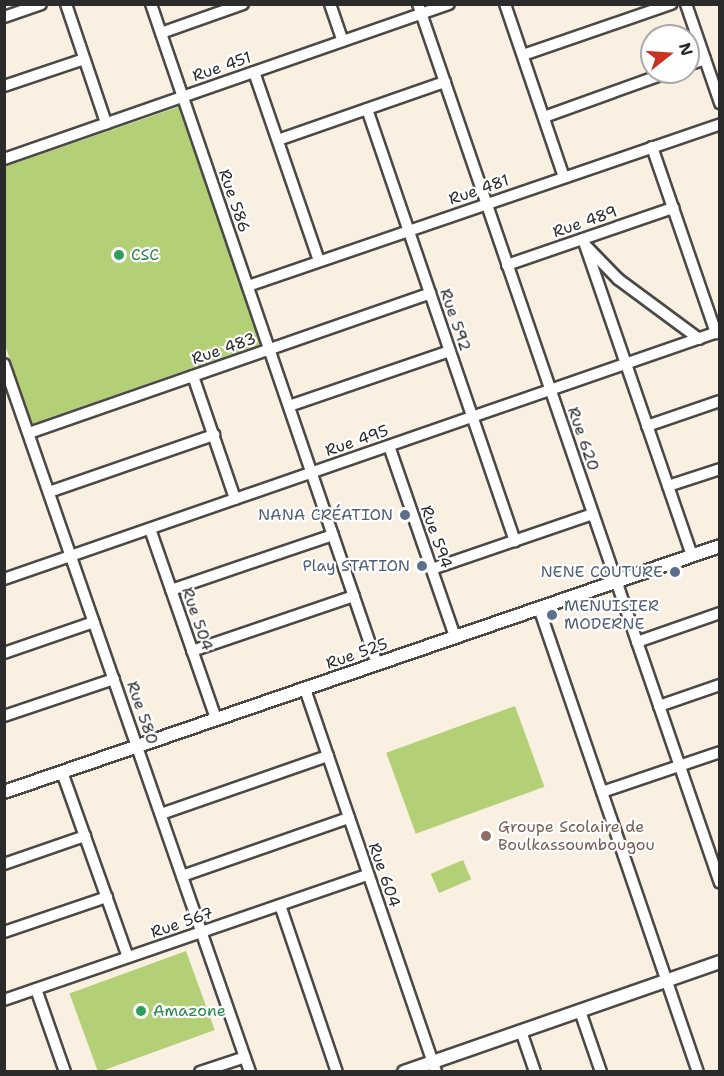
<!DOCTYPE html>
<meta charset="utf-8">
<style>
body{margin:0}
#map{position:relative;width:724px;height:1076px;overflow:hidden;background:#f9f0e2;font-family:"Shantell Sans",sans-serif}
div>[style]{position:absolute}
.green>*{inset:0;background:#b3d076;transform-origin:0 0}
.roads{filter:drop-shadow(2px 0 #4a4946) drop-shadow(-2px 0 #4a4946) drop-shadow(0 2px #4a4946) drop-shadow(0 -2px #4a4946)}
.minor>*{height:10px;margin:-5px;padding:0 5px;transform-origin:5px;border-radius:5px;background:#fff}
.tertiary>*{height:12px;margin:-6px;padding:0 6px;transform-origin:6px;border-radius:6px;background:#fff}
.dots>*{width:16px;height:16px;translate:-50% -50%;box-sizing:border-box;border:3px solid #fff;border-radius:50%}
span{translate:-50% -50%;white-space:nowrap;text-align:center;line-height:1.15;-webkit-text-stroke:4.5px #fff;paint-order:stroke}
.street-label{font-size:16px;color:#2b2b2b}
.leisure-label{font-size:16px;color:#27864d}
.left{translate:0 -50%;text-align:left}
.service-label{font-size:16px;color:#4e5e75}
.right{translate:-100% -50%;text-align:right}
.education-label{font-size:16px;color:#785e54}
.frame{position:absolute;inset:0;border:6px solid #2b2b2b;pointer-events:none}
.north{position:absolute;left:640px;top:24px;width:60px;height:60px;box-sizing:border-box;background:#fff;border:2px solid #aaa;border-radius:50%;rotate:73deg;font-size:16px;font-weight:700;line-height:24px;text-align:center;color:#2b2b2b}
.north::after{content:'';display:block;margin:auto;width:21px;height:27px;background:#c8321e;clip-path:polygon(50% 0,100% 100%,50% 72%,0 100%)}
</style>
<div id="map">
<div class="green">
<i style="clip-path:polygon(181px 106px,264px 343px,32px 424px,5px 345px,4px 167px)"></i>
<i style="left:515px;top:706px;width:86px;height:137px;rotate:70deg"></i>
<i style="left:463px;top:860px;width:21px;height:35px;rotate:67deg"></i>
<i style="left:186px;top:951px;width:84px;height:124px;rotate:70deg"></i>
</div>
<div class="roads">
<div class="minor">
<i style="left:66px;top:4px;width:126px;rotate:71.4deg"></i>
<i style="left:151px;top:4px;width:698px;rotate:71.1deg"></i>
<i style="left:330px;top:4px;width:39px;rotate:71deg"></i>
<i style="left:418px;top:4px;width:929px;rotate:71.04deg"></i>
<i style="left:505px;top:4px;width:183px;rotate:71.2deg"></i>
<i style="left:686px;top:4px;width:105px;rotate:71deg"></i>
<i style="left:4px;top:17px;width:39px;rotate:-19deg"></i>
<i style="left:161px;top:33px;width:87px;rotate:-19.5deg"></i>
<i style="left:523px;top:55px;width:157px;rotate:-19deg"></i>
<i style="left:688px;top:65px;width:18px;rotate:-19deg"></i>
<i style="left:254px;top:72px;width:200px;rotate:71deg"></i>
<i style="left:4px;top:86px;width:84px;rotate:-18.6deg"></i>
<i style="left:367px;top:109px;width:457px;rotate:71.1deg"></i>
<i style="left:544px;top:117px;width:133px;rotate:-19.8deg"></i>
<i style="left:278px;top:140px;width:177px;rotate:-19.2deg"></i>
<i style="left:652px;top:147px;width:197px;rotate:71deg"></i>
<i style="left:4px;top:159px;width:471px;rotate:-19.2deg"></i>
<i style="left:583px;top:239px;width:335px;rotate:71deg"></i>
<i style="left:587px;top:247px;width:45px;rotate:45.9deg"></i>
<i style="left:618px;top:279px;width:101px;rotate:36.5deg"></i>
<i style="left:507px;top:265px;width:176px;rotate:-19deg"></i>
<i style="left:248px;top:286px;width:499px;rotate:-18.9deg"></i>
<i style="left:4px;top:364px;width:750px;rotate:70.84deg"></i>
<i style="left:193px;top:376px;width:130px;rotate:71.1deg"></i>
<i style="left:289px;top:406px;width:170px;rotate:-18.9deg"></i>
<i style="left:647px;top:426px;width:77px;rotate:-18.9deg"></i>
<i style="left:29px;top:433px;width:425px;rotate:-19.2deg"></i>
<i style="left:389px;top:446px;width:202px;rotate:70.9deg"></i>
<i style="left:668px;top:486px;width:55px;rotate:-18.1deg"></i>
<i style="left:49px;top:492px;width:175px;rotate:-19.1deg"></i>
<i style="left:150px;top:529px;width:201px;rotate:70.8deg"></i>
<i style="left:432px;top:569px;width:170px;rotate:-18.9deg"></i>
<i style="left:4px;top:579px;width:758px;rotate:-19.1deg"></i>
<i style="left:171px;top:590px;width:171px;rotate:-18.8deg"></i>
<i style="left:539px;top:608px;width:490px;rotate:71.1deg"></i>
<i style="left:637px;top:642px;width:88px;rotate:-19.3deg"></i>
<i style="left:192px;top:651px;width:171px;rotate:-18.8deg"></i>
<i style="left:4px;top:653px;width:95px;rotate:-19deg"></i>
<i style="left:305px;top:689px;width:405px;rotate:71.1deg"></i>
<i style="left:659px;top:706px;width:65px;rotate:-19deg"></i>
<i style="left:4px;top:716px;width:116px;rotate:-18.6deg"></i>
<i style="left:62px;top:772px;width:196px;rotate:70.4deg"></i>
<i style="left:602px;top:792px;width:125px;rotate:-18.7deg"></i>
<i style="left:161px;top:814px;width:177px;rotate:-19.2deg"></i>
<i style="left:4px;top:864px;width:86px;rotate:-19.1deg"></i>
<i style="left:182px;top:876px;width:177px;rotate:-19.2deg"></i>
<i style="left:280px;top:905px;width:176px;rotate:71.2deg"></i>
<i style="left:4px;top:932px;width:109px;rotate:-18.8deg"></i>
<i style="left:36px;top:989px;width:88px;rotate:70.7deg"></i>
<i style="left:4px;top:1000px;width:385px;rotate:-19deg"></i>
<i style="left:580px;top:1011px;width:65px;rotate:71deg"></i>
<i style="left:521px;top:1031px;width:43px;rotate:71.1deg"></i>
<i style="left:200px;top:1072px;width:47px;rotate:-18.4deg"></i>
</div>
<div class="tertiary">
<i style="left:4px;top:792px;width:757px;rotate:-18.96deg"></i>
<i style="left:404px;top:1072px;width:335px;rotate:-19.2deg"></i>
</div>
</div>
<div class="dots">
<i style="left:119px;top:255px;background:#2e9e5b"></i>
<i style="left:405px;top:515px;background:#5c6f8a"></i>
<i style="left:422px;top:566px;background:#5c6f8a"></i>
<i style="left:675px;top:572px;background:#5c6f8a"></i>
<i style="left:552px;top:615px;background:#5c6f8a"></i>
<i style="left:486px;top:836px;background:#8d6e63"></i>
<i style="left:141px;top:1011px;background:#2e9e5b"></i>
</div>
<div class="street-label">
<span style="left:222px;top:67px;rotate:-19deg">Rue 451</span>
<span style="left:479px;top:190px;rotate:-19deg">Rue 481</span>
<span style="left:234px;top:201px;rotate:71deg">Rue 586</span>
<span style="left:585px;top:222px;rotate:-19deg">Rue 489</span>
<span style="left:455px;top:320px;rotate:71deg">Rue 592</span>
<span style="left:224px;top:349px;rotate:-19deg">Rue 483</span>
<span style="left:583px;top:439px;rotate:71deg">Rue 620</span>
<span style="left:357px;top:441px;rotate:-19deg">Rue 495</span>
<span style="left:436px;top:537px;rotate:71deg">Rue 594</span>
<span style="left:197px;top:619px;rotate:71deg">Rue 504</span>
<span style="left:357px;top:654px;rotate:-19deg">Rue 525</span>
<span style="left:142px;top:713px;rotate:71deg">Rue 580</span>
<span style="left:384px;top:875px;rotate:71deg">Rue 604</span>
<span style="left:182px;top:923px;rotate:-19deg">Rue 567</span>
</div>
<div class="leisure-label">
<span class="left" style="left:131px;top:255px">CSC</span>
<span class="left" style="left:153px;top:1011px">Amazone</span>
</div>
<div class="service-label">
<span class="right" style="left:393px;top:515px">NANA CRÉATION</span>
<span class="right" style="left:410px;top:566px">Play STATION</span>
<span class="right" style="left:663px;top:572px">NENE COUTURE</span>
<span class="left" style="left:564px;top:615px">MENUISIER<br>MODERNE</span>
</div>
<div class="education-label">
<span class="left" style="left:498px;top:836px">Groupe Scolaire de<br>Boulkassoumbougou</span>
</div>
<div class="frame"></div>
<div class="north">N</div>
</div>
